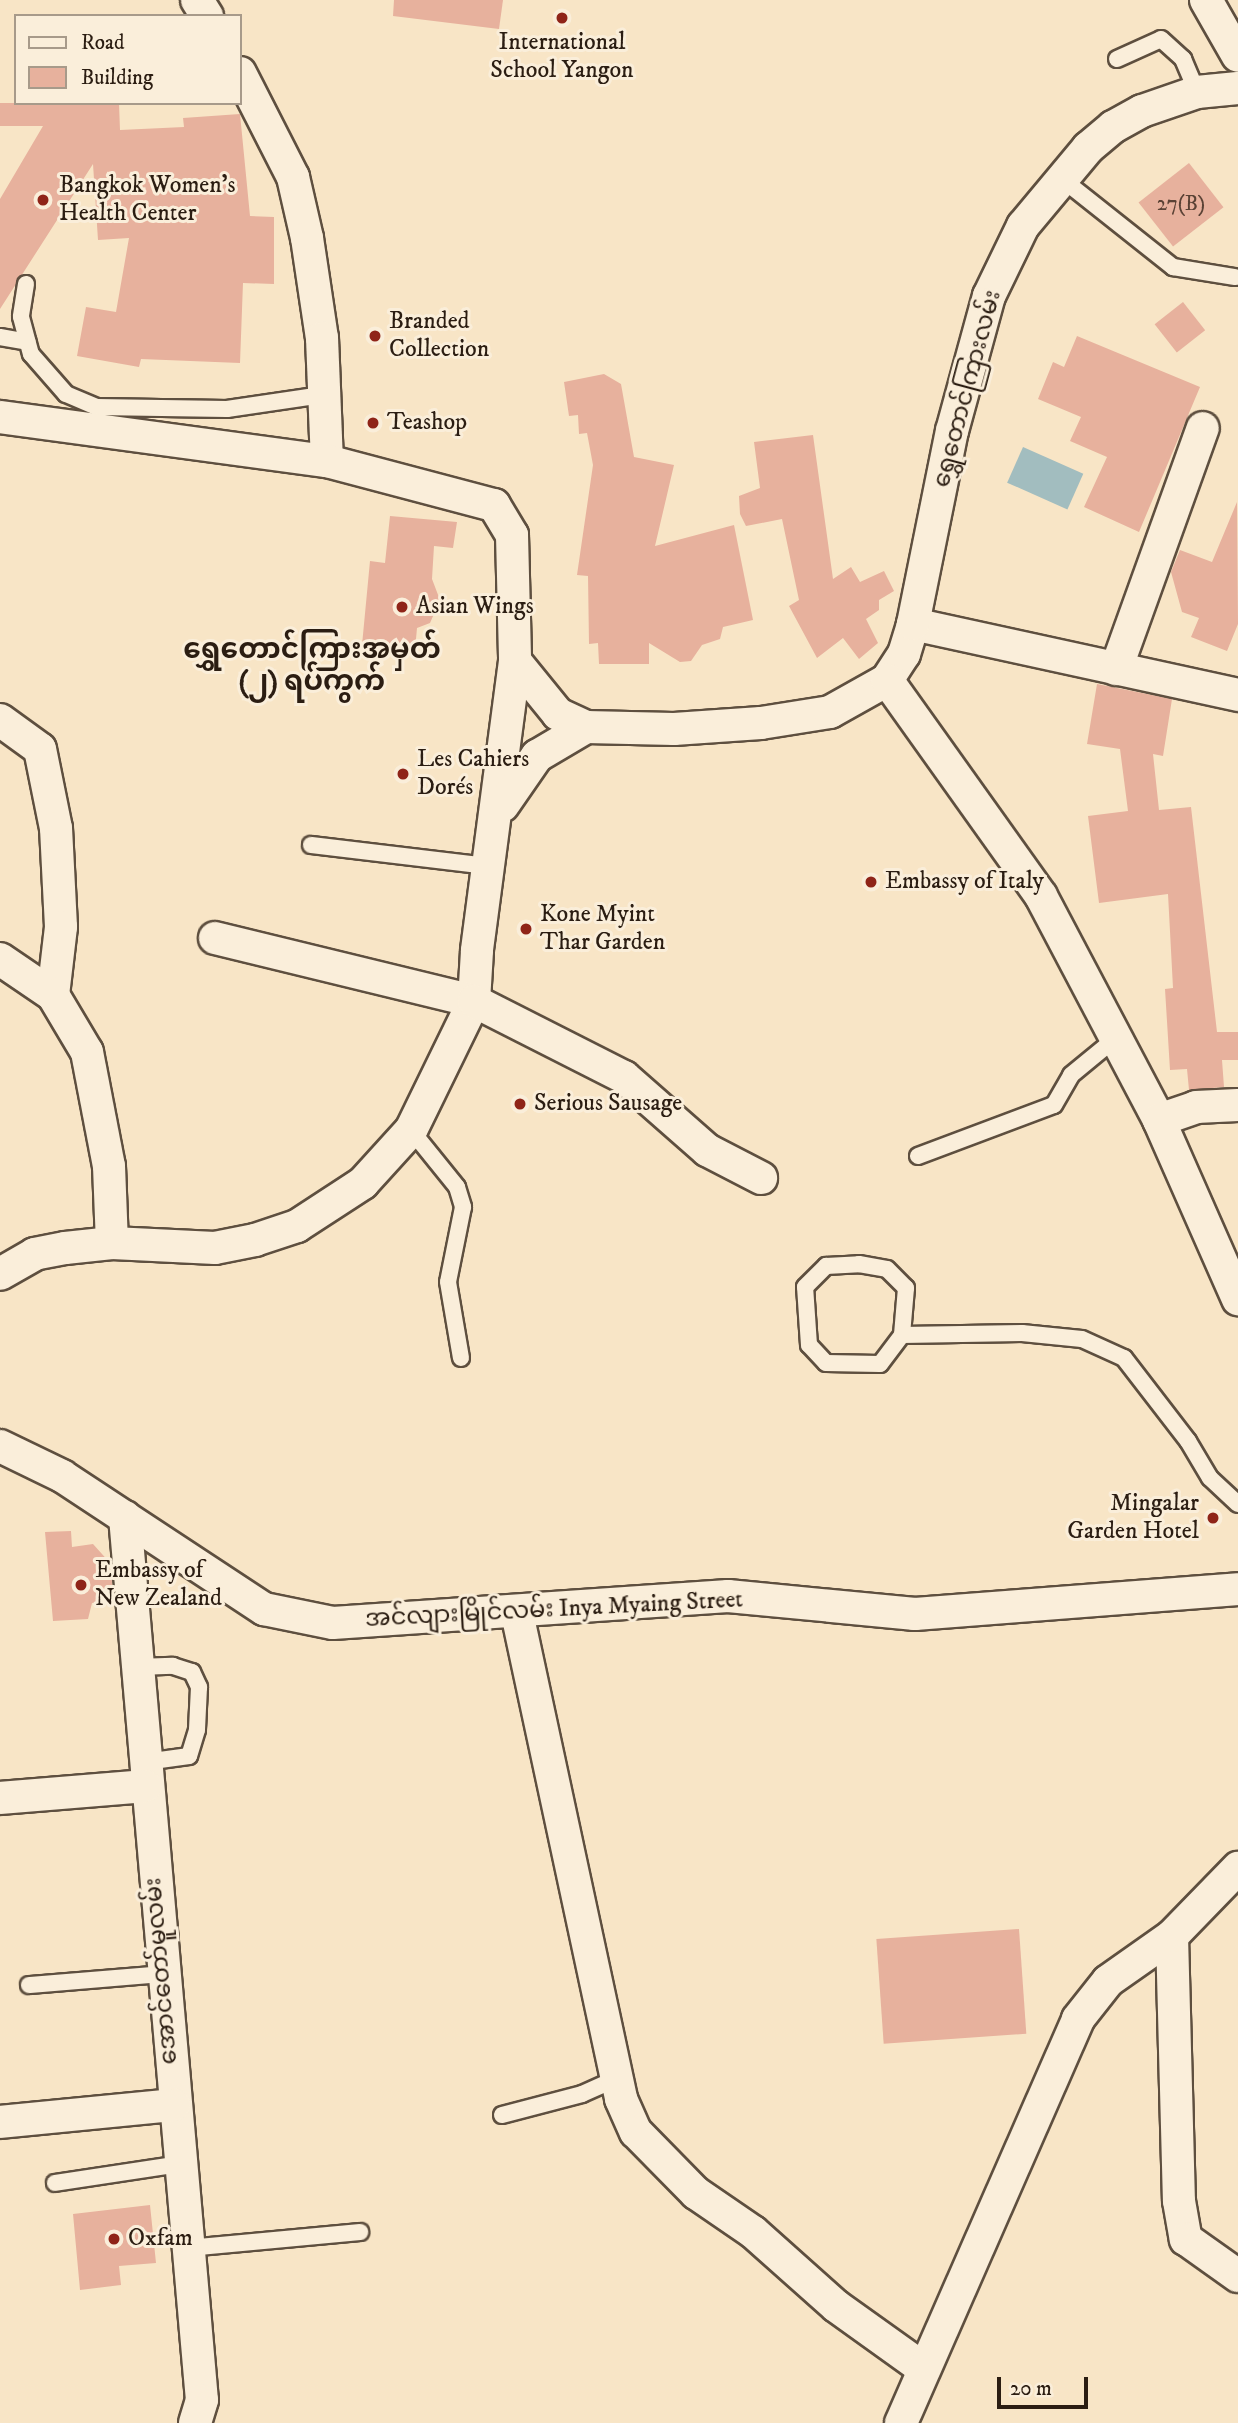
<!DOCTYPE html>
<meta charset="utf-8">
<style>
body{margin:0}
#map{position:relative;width:1238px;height:2423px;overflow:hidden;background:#f8e5c6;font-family:"IM FELL DW Pica","Noto Sans Myanmar",serif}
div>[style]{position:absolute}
.water>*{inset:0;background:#a2bdbf;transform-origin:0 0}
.building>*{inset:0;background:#e7b19d;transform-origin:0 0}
.roads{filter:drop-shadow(2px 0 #5e4f3f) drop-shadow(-2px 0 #5e4f3f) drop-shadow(0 2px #5e4f3f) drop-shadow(0 -2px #5e4f3f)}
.service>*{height:16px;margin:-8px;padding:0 8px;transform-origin:8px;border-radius:8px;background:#faeeda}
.minor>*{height:32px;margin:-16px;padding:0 16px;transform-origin:16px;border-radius:16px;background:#faeeda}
.dots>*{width:19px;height:19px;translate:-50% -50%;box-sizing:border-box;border:4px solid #faeeda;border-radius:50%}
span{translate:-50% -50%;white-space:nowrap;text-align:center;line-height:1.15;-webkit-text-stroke:6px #faeeda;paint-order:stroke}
.number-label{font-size:21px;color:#5a4235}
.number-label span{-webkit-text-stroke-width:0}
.poi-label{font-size:24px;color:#2b1d12}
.left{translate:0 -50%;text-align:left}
.right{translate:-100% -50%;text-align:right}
.street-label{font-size:24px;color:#2b1d12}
.quarter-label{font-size:28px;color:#2b1d12;font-weight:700}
.legend{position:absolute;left:14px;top:14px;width:228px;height:91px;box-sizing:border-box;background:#faeeda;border:2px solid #a79a8a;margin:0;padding:9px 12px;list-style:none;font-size:21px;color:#2b1d12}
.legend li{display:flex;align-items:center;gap:14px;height:35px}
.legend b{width:35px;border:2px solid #a79a8a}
.scale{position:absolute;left:997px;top:2377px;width:91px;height:32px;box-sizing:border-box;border:4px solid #2b1d12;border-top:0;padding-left:9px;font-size:21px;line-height:24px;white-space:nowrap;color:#2b1d12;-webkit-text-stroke:5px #faeeda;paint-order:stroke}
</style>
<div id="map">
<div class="water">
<i style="left:1023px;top:447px;width:66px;height:39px;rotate:24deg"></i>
</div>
<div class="building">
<i style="clip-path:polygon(394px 0,503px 0,499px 29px,393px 16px)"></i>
<i style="clip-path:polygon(0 103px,119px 103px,120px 130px,184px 127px,183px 118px,240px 114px,250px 216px,274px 217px,274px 284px,243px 283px,240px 363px,141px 359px,139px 367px,77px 356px,86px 307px,116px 312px,129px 238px,98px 240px,93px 164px,0 309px,0 199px,43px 126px,0 126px)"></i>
<i style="left:1189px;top:163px;width:56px;height:64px;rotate:52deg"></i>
<i style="left:1183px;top:302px;width:36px;height:36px;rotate:52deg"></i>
<i style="clip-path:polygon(1077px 336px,1200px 387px,1139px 532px,1084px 507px,1107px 457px,1070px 441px,1081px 417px,1038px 399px,1053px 362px,1064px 367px)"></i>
<i style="clip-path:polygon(604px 374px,621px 384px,634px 457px,674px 465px,655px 546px,734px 525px,753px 620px,723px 627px,720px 639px,702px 645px,691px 661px,680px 662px,649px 643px,649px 664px,599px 664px,598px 643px,589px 644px,588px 576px,577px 575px,593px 465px,587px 433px,579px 434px,578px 415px,569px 416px,564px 382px)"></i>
<i style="clip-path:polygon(813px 435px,833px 579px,851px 567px,860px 582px,884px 571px,894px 591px,879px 600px,879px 610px,866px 619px,878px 643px,859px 659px,843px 638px,817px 658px,789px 606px,799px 600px,782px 519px,746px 526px,740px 514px,739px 496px,760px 488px,754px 442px)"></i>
<i style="clip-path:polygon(1237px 502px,1238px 624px,1227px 651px,1191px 637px,1199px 618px,1182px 612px,1171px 572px,1180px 550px,1212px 562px)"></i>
<i style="clip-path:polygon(390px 516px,457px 522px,453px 548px,434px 546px,432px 579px,440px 600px,430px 623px,417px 628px,415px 650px,362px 645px,370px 561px,385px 563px)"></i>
<i style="clip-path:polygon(1097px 684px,1172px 699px,1163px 756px,1153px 754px,1159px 810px,1191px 807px,1217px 1032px,1238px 1032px,1238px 1060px,1222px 1060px,1224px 1087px,1189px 1090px,1187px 1069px,1170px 1070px,1165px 989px,1173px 988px,1168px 894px,1099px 903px,1088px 816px,1128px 811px,1120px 749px,1087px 744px)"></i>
<i style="clip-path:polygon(71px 1531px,72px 1547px,93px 1544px,111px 1564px,113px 1601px,92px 1603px,88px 1619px,53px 1621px,45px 1532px)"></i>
<i style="left:1019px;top:1929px;width:105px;height:143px;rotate:86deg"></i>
<i style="clip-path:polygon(150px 2205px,156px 2263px,119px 2266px,121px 2285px,80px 2290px,73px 2214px)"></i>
</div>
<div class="roads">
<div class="service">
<i style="left:1117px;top:59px;width:48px;rotate:-24.4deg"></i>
<i style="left:1161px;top:39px;width:30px;rotate:42deg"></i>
<i style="left:1183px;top:59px;width:36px;rotate:67deg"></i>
<i style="left:1062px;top:179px;width:142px;rotate:38.4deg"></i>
<i style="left:1173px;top:267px;width:63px;rotate:9.2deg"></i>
<i style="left:26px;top:284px;width:33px;rotate:99deg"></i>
<i style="left:21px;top:317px;width:38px;rotate:75deg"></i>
<i style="left:31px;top:354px;width:53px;rotate:48.8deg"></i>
<i style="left:66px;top:394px;width:33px;rotate:23deg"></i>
<i style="left:96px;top:407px;width:131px;rotate:0.9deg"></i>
<i style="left:227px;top:409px;width:96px;rotate:-8.4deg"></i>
<i style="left:0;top:337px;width:28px;rotate:10deg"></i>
<i style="left:311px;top:845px;width:178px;rotate:6.8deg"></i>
<i style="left:411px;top:1130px;width:73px;rotate:51.1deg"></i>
<i style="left:457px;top:1187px;width:21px;rotate:73deg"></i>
<i style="left:463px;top:1207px;width:76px;rotate:101.3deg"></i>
<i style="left:448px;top:1282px;width:77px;rotate:80.3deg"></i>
<i style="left:918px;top:1156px;width:145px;rotate:-20.6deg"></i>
<i style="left:1054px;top:1105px;width:34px;rotate:-60deg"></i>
<i style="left:1071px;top:1075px;width:58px;rotate:-39.4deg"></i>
<i style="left:859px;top:1264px;width:28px;rotate:10deg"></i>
<i style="left:887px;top:1269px;width:27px;rotate:45deg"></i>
<i style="left:906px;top:1288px;width:47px;rotate:94.9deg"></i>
<i style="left:902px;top:1335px;width:36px;rotate:127deg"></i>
<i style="left:880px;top:1364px;width:54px;rotate:-178.9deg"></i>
<i style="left:826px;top:1363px;width:25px;rotate:-133deg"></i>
<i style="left:809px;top:1345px;width:58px;rotate:-93.9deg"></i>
<i style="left:805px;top:1287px;width:30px;rotate:-45deg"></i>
<i style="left:826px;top:1266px;width:33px;rotate:-3deg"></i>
<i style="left:902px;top:1335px;width:120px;rotate:-1deg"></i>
<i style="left:1022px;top:1333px;width:60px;rotate:5.7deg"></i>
<i style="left:1082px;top:1339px;width:46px;rotate:24.3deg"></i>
<i style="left:1124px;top:1358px;width:105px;rotate:52.4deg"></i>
<i style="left:1188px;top:1441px;width:43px;rotate:59.3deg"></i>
<i style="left:1210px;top:1478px;width:38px;rotate:43deg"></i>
<i style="left:137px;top:1667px;width:36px;rotate:-2deg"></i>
<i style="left:173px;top:1666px;width:20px;rotate:18deg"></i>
<i style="left:192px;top:1672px;width:17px;rotate:65deg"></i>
<i style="left:199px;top:1687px;width:43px;rotate:92.7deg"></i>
<i style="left:197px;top:1730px;width:27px;rotate:107deg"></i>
<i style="left:189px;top:1756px;width:44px;rotate:172.2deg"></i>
<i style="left:29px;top:1985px;width:134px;rotate:-4.7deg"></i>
<i style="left:502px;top:2115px;width:83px;rotate:-14.7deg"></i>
<i style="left:582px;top:2094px;width:39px;rotate:-24deg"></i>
<i style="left:55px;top:2183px;width:126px;rotate:-8.6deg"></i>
<i style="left:188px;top:2248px;width:173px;rotate:-5.3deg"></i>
</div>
<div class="minor">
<i style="left:197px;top:0;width:19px;rotate:58deg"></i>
<i style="left:1206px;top:0;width:64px;rotate:60.3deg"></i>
<i style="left:240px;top:73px;width:117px;rotate:63deg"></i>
<i style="left:293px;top:177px;width:63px;rotate:77.1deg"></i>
<i style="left:307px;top:238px;width:101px;rotate:81.5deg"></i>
<i style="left:322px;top:338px;width:123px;rotate:87.7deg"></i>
<i style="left:0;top:417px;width:330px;rotate:7.7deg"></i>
<i style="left:327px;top:461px;width:173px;rotate:14.8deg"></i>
<i style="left:494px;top:505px;width:35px;rotate:59deg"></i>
<i style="left:512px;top:535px;width:126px;rotate:88.6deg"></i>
<i style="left:515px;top:661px;width:292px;rotate:97.5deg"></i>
<i style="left:477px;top:951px;width:50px;rotate:93.4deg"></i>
<i style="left:474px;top:1001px;width:144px;rotate:116deg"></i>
<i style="left:411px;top:1130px;width:72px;rotate:132.2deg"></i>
<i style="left:363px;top:1183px;width:79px;rotate:146.9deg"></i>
<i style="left:297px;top:1226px;width:44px;rotate:161.6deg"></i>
<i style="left:255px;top:1240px;width:41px;rotate:168.7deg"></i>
<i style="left:215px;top:1248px;width:103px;rotate:-177.2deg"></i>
<i style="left:112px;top:1243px;width:47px;rotate:173.9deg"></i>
<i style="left:65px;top:1248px;width:31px;rotate:169deg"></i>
<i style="left:35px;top:1254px;width:40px;rotate:150.3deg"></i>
<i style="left:913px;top:624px;width:333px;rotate:12.3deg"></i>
<i style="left:515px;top:661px;width:68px;rotate:50.9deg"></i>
<i style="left:558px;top:714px;width:31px;rotate:25deg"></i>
<i style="left:586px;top:727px;width:88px;rotate:1.3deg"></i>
<i style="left:674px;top:729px;width:87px;rotate:-3.9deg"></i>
<i style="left:761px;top:723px;width:70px;rotate:-9.1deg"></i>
<i style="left:830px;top:712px;width:65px;rotate:-29.3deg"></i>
<i style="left:887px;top:680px;width:31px;rotate:-57deg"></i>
<i style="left:904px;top:654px;width:31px;rotate:-73deg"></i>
<i style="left:913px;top:624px;width:197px;rotate:-78.6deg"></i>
<i style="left:952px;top:431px;width:140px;rotate:-74.7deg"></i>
<i style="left:989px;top:296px;width:78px;rotate:-64.1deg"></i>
<i style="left:1023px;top:226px;width:102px;rotate:-50.2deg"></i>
<i style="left:1088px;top:148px;width:33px;rotate:-40deg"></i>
<i style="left:1113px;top:127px;width:33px;rotate:-29deg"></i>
<i style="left:1142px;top:111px;width:58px;rotate:-19.1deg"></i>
<i style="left:1197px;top:92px;width:41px;rotate:-5.6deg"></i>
<i style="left:1116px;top:669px;width:256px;rotate:-70.2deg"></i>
<i style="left:887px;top:680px;width:265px;rotate:54.5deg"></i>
<i style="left:1041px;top:896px;width:253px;rotate:62.2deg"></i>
<i style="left:1159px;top:1120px;width:196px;rotate:66.2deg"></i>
<i style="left:0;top:720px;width:49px;rotate:35.9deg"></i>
<i style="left:40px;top:749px;width:81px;rotate:78.6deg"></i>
<i style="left:56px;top:828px;width:99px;rotate:87.1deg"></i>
<i style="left:61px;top:927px;width:68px;rotate:96.7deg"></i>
<i style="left:503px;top:805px;width:60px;rotate:-55.2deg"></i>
<i style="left:537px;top:756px;width:57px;rotate:-30.6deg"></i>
<i style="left:215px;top:938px;width:267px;rotate:13.7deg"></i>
<i style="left:474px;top:1001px;width:168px;rotate:26.9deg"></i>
<i style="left:624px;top:1077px;width:111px;rotate:41.3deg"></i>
<i style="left:707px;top:1150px;width:61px;rotate:27.4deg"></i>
<i style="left:0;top:959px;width:64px;rotate:34.2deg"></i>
<i style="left:53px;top:995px;width:66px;rotate:59.2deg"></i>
<i style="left:87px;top:1052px;width:116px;rotate:79.1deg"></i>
<i style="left:109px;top:1166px;width:77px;rotate:87.8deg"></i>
<i style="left:1159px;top:1120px;width:39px;rotate:-19deg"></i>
<i style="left:1196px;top:1107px;width:42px;rotate:-2.7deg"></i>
<i style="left:0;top:1446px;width:69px;rotate:25.8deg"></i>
<i style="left:62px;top:1476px;width:242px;rotate:33.4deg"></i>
<i style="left:264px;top:1609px;width:70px;rotate:11.5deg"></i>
<i style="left:333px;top:1623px;width:396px;rotate:-3.9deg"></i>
<i style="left:728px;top:1596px;width:188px;rotate:5.5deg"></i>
<i style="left:915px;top:1614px;width:324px;rotate:-4.4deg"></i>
<i style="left:125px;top:1517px;width:886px;rotate:85.02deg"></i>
<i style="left:202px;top:2400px;width:24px;rotate:107deg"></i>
<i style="left:517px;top:1613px;width:497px;rotate:77.9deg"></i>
<i style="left:621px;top:2099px;width:36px;rotate:66deg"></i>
<i style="left:636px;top:2132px;width:86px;rotate:45.5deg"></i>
<i style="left:696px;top:2193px;width:69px;rotate:34.4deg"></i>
<i style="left:753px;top:2232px;width:111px;rotate:41.7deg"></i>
<i style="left:836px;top:2306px;width:108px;rotate:35.6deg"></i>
<i style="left:0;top:1798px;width:146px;rotate:-4.7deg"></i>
<i style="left:1172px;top:1936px;width:265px;rotate:88.5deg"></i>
<i style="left:1179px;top:2201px;width:39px;rotate:80deg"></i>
<i style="left:1186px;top:2239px;width:64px;rotate:35.4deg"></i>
<i style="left:0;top:2122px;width:175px;rotate:-5.6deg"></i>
<i style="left:901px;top:2423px;width:441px;rotate:-66.3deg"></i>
<i style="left:1078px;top:2019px;width:48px;rotate:-51.7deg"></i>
<i style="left:1108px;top:1981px;width:78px;rotate:-35.1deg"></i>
<i style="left:1172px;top:1936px;width:95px;rotate:-45.9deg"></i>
</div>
</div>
<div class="dots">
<i style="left:562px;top:18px;background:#8f2418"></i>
<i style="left:43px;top:200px;background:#8f2418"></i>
<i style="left:375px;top:336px;background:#8f2418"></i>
<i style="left:373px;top:423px;background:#8f2418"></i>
<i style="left:402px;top:607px;background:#8f2418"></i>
<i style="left:403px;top:774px;background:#8f2418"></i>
<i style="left:871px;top:882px;background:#8f2418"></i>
<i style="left:526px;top:929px;background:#8f2418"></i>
<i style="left:520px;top:1104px;background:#8f2418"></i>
<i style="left:1213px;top:1518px;background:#8f2418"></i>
<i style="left:81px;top:1585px;background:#8f2418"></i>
<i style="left:114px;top:2239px;background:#8f2418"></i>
</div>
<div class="number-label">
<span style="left:1181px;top:204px">27(B)</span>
</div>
<div class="poi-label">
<span style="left:562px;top:57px">International<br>School Yangon</span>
<span class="left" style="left:59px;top:200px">Bangkok Women's<br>Health Center</span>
<span class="left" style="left:389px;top:336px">Branded<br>Collection</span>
<span class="left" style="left:387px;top:423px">Teashop</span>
<span class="left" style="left:416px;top:607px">Asian Wings</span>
<span class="left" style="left:417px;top:774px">Les Cahiers<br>Dorés</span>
<span class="left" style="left:885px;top:882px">Embassy of Italy</span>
<span class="left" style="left:540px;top:929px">Kone Myint<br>Thar Garden</span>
<span class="left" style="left:534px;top:1104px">Serious Sausage</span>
<span class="right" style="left:1199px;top:1518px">Mingalar<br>Garden Hotel</span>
<span class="left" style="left:95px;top:1585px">Embassy of<br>New Zealand</span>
<span class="left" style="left:128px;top:2239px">Oxfam</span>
</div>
<div class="street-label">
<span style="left:968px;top:389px;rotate:-75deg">ရွှေတောင်ကြားလမ်း</span>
<span style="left:554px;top:1610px;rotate:-3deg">အင်လျားမြိုင်လမ်း Inya Myaing Street</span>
<span style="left:162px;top:1971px;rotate:-95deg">အောင်တော်မူလမ်း</span>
</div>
<div class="quarter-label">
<span style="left:312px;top:666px">ရွှေတောင်ကြားအမှတ်<br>(၂) ရပ်ကွက်</span>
</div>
<ul class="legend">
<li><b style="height:9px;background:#faeeda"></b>Road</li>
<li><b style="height:19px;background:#e7b19d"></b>Building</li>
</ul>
<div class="scale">20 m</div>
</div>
